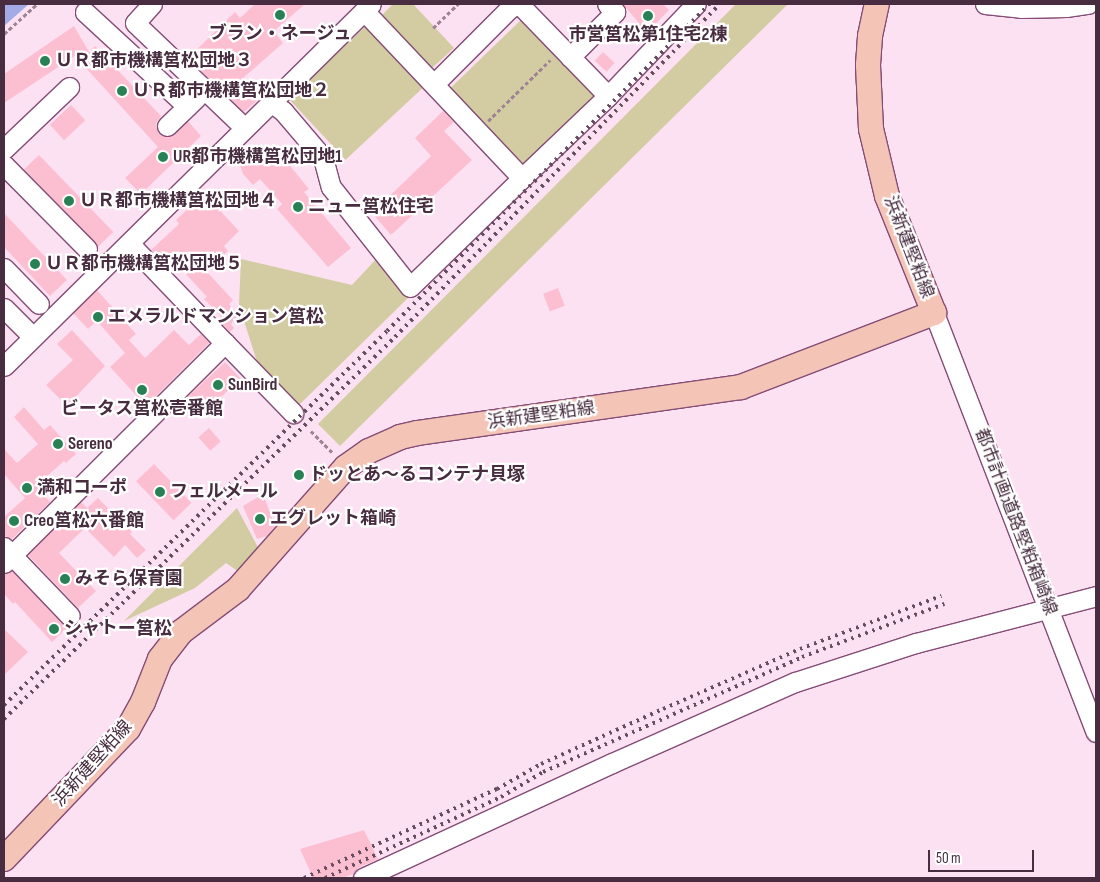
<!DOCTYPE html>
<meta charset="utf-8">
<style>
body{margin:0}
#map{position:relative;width:1100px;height:882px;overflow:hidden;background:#fce1f3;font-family:"Sofia Sans Condensed","Noto Sans JP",sans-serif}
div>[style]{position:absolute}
.green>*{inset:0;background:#d3cba1;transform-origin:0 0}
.water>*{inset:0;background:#a2abe5}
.building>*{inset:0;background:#fcbfd2;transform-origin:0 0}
.path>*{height:2.5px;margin-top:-1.25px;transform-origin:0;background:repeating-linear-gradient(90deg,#9e8395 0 4px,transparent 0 6.5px)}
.roads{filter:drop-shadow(1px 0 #844c75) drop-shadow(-1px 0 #844c75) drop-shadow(0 1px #844c75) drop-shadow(0 -1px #844c75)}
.minor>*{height:19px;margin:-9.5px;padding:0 9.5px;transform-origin:9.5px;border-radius:9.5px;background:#fff}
.major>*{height:24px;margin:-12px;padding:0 12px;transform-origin:12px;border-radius:12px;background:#f4c5b6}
.rail>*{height:4px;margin-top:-2px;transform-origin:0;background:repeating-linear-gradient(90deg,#674d5f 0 2.5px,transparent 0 7.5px)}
.dots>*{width:14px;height:14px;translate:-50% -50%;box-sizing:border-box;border:2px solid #fff;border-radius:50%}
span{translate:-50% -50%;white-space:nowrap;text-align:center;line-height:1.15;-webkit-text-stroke:4.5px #fff;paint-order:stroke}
.poi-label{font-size:18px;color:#472d3f;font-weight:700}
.left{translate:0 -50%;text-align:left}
.street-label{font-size:18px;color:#472d3f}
.frame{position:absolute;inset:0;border:5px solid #472d3f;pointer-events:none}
.scale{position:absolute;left:928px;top:850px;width:106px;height:22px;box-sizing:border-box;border:2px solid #472d3f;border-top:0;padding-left:6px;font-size:15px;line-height:18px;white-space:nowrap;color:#472d3f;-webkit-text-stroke:4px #fff;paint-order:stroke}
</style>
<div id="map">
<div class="green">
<i style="clip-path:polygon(393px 4px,413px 4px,454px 48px,432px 68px,382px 15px)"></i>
<i style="clip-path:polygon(736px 4px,788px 4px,340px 446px,318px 424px)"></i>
<i style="left:521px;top:20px;width:110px;height:98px;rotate:46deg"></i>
<i style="left:368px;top:24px;width:84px;height:109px;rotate:47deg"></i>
<i style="clip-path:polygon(379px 256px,409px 297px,299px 405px,259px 368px,239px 305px,241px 259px,352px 285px)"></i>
<i style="clip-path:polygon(237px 508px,260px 551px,239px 572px,226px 563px,195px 588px,124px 621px)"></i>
</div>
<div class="water">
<i style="clip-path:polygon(4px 4px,29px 4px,4px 26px)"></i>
</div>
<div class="building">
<i style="clip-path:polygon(255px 4px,305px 4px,274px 31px,283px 43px,243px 78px,261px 97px,244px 112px,188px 58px,235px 12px,240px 18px)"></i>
<i style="clip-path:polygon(623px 4px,663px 4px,669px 10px,645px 35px,634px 25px,638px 22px)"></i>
<i style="clip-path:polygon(74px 26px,89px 52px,95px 46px,161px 116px,156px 123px,159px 134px,170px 137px,188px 121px,201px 136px,141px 194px,125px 178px,158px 147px,75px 56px,4px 103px,4px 74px)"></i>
<i style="left:603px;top:52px;width:16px;height:12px;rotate:43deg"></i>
<i style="left:71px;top:105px;width:21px;height:29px;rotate:47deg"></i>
<i style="clip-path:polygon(443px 111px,454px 122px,444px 131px,472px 160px,391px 235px,372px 213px,431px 156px,415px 138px)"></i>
<i style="clip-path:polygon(277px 150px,309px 189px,304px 192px,351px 248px,328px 267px,277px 209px,282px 204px,260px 179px,253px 185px,243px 174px,239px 162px,253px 160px,257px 166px)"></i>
<i style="left:39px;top:155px;width:107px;height:21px;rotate:46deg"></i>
<i style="clip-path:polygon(202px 191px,239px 231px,224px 246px,228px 251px,206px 271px,233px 300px,229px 304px,238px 315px,231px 324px,234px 328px,230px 332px,218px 319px,221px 316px,204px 299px,207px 297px,173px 260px,166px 266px,151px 250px,179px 224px,176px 220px,194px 203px,191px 201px)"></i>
<i style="clip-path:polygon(4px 213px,67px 280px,50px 296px,4px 247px)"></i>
<i style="left:558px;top:288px;width:19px;height:16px;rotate:69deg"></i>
<i style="clip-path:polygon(97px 290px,136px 334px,129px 340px,145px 358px,174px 330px,189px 345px,201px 334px,209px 343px,146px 406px,110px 367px,125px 353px,97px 321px,88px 329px,73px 313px)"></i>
<i style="clip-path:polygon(72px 330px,105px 366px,67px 406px,46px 385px,73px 360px,57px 344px)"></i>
<i style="left:225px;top:362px;width:23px;height:51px;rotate:47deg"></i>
<i style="clip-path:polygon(24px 407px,44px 430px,50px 425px,76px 454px,66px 463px,64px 461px,36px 486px,50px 502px,12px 539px,4px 536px,4px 517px,25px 498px,4px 474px,4px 449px,17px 463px,38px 444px,14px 417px)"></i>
<i style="left:209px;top:428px;width:18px;height:14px;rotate:49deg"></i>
<i style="left:154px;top:464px;width:54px;height:25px;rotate:46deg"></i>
<i style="clip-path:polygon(263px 494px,275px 526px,267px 536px,257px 539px,243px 506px)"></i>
<i style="clip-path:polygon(98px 498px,132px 532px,130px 534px,146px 550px,137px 558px,125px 545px,114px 557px,85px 528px,59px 553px,96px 591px,78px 608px,28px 555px,81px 502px,87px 508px)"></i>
<i style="clip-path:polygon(12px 571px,67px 628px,52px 642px,15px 602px,13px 604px,4px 594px,4px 574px)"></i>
<i style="clip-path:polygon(4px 629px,28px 652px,4px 675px)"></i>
<i style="clip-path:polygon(364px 830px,378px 859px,358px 868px,353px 874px,343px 878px,313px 878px,300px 849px)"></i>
</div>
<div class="path">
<i style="left:433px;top:28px;width:35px;rotate:-44deg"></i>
<i style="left:4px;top:34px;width:45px;rotate:-42.3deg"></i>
<i style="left:488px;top:121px;width:87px;rotate:-44.5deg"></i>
<i style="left:311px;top:431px;width:31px;rotate:45deg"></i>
</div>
<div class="roads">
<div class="minor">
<i style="left:152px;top:4px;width:25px;rotate:132deg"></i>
<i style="left:135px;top:23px;width:152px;rotate:43.7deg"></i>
<i style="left:519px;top:4px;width:128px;rotate:45.9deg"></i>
<i style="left:608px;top:96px;width:119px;rotate:136.4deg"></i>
<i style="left:985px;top:4px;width:36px;rotate:6deg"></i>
<i style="left:1021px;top:8px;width:45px;rotate:-1.3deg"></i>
<i style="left:1066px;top:7px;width:22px;rotate:-8deg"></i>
<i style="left:85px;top:12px;width:139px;rotate:42.7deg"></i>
<i style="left:570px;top:57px;width:64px;rotate:-45deg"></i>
<i style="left:615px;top:12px;width:11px;rotate:-135deg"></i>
<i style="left:434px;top:84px;width:107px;rotate:-45deg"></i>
<i style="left:510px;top:8px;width:10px;rotate:-24deg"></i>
<i style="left:608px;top:96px;width:127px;rotate:-46.3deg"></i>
<i style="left:272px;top:103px;width:14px;rotate:36deg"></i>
<i style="left:283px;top:111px;width:62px;rotate:49.6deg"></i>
<i style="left:323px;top:158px;width:30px;rotate:75deg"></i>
<i style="left:331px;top:187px;width:127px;rotate:51.7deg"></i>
<i style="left:410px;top:287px;width:156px;rotate:-44.2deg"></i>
<i style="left:522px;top:178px;width:230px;rotate:-133.4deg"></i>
<i style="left:167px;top:126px;width:40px;rotate:-44deg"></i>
<i style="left:4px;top:149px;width:90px;rotate:-43.6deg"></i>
<i style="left:4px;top:165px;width:118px;rotate:45.3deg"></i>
<i style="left:129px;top:243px;width:139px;rotate:46.2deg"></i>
<i style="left:4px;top:268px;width:50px;rotate:45.8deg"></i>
<i style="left:4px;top:308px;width:41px;rotate:45deg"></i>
<i style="left:934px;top:313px;width:449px;rotate:68.9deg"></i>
<i style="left:4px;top:366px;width:515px;rotate:-44.61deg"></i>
<i style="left:4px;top:547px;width:95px;rotate:46.3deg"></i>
<i style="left:4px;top:563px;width:312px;rotate:-44.9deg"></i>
<i style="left:225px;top:343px;width:98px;rotate:45.8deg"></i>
<i style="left:363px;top:878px;width:274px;rotate:-24.8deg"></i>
<i style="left:612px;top:763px;width:200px;rotate:-23.9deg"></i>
<i style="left:795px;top:682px;width:127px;rotate:-17.9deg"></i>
<i style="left:916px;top:643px;width:186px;rotate:-14.6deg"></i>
</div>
<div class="major">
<i style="left:4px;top:859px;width:180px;rotate:-46.4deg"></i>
<i style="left:128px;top:729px;width:31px;rotate:-61deg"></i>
<i style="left:143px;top:702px;width:46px;rotate:-68.4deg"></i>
<i style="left:160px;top:659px;width:34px;rotate:-52deg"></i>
<i style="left:181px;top:632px;width:71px;rotate:-37deg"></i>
<i style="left:238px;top:589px;width:163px;rotate:-48.5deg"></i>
<i style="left:346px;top:467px;width:28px;rotate:-35deg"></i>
<i style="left:369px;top:451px;width:34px;rotate:-24deg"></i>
<i style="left:400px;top:437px;width:18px;rotate:-13deg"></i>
<i style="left:418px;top:433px;width:326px;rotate:-8.1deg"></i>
<i style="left:741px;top:387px;width:207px;rotate:-21deg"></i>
<i style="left:934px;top:313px;width:126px;rotate:-111.9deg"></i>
<i style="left:887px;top:196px;width:69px;rotate:-103.4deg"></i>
<i style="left:871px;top:129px;width:64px;rotate:-92.7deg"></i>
<i style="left:868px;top:65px;width:29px;rotate:-86deg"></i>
<i style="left:870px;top:36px;width:33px;rotate:-78deg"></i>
</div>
</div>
<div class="rail">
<i style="left:4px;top:705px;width:535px;rotate:-44.32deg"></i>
<i style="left:387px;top:331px;width:460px;rotate:-45.4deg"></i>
<i style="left:4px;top:719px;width:547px;rotate:-44.33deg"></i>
<i style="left:395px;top:337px;width:465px;rotate:-45.7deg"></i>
<i style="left:304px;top:878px;width:213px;rotate:-24.8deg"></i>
<i style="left:497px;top:789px;width:51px;rotate:-29.6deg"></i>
<i style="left:541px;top:764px;width:134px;rotate:-24.3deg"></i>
<i style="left:663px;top:709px;width:150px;rotate:-23.7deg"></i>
<i style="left:800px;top:649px;width:151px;rotate:-20.6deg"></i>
<i style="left:325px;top:878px;width:194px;rotate:-24.7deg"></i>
<i style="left:501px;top:797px;width:49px;rotate:-30.8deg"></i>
<i style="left:543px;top:772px;width:283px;rotate:-23.9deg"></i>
<i style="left:802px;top:657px;width:152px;rotate:-20.5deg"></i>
</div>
<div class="dots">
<i style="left:280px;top:15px;background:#288055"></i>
<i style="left:648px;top:16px;background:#288055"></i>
<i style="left:45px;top:61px;background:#288055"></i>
<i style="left:122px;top:91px;background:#288055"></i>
<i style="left:163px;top:157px;background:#288055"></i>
<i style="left:69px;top:201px;background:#288055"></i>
<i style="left:298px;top:207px;background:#288055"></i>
<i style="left:35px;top:264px;background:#288055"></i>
<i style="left:98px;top:317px;background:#288055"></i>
<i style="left:218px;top:385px;background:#288055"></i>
<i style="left:142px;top:390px;background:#288055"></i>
<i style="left:58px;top:444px;background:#288055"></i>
<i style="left:299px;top:475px;background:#288055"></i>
<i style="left:27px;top:488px;background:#288055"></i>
<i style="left:160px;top:492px;background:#288055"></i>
<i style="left:260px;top:519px;background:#288055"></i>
<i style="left:14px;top:521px;background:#288055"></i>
<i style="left:65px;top:579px;background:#288055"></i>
<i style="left:54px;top:629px;background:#288055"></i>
</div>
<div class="poi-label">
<span style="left:280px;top:34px">ブラン・ネージュ</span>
<span style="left:648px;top:35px">市営筥松第1住宅2棟</span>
<span class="left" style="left:55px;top:61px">ＵＲ都市機構筥松団地３</span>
<span class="left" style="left:132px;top:91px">ＵＲ都市機構筥松団地２</span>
<span class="left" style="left:173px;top:157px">UR都市機構筥松団地1</span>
<span class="left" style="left:79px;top:201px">ＵＲ都市機構筥松団地４</span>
<span class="left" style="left:308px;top:207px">ニュー筥松住宅</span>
<span class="left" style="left:45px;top:264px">ＵＲ都市機構筥松団地５</span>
<span class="left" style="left:108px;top:317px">エメラルドマンション筥松</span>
<span class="left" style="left:228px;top:385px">SunBird</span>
<span style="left:142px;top:409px">ビータス筥松壱番館</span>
<span class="left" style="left:68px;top:444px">Sereno</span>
<span class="left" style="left:309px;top:475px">ドッとあ～るコンテナ貝塚</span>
<span class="left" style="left:37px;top:488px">満和コーポ</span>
<span class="left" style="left:170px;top:492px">フェルメール</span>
<span class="left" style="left:270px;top:519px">エグレット箱崎</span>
<span class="left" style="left:24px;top:521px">Creo筥松六番館</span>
<span class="left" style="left:75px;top:579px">みそら保育園</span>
<span class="left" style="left:64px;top:629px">シャトー筥松</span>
</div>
<div class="street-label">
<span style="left:908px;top:247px;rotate:69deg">浜新建堅粕線</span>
<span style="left:541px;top:416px;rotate:-8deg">浜新建堅粕線</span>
<span style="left:1015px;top:522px;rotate:69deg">都市計画道路堅粕箱崎線</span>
<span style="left:93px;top:764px;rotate:-48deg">浜新建堅粕線</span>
</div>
<div class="frame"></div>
<div class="scale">50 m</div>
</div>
